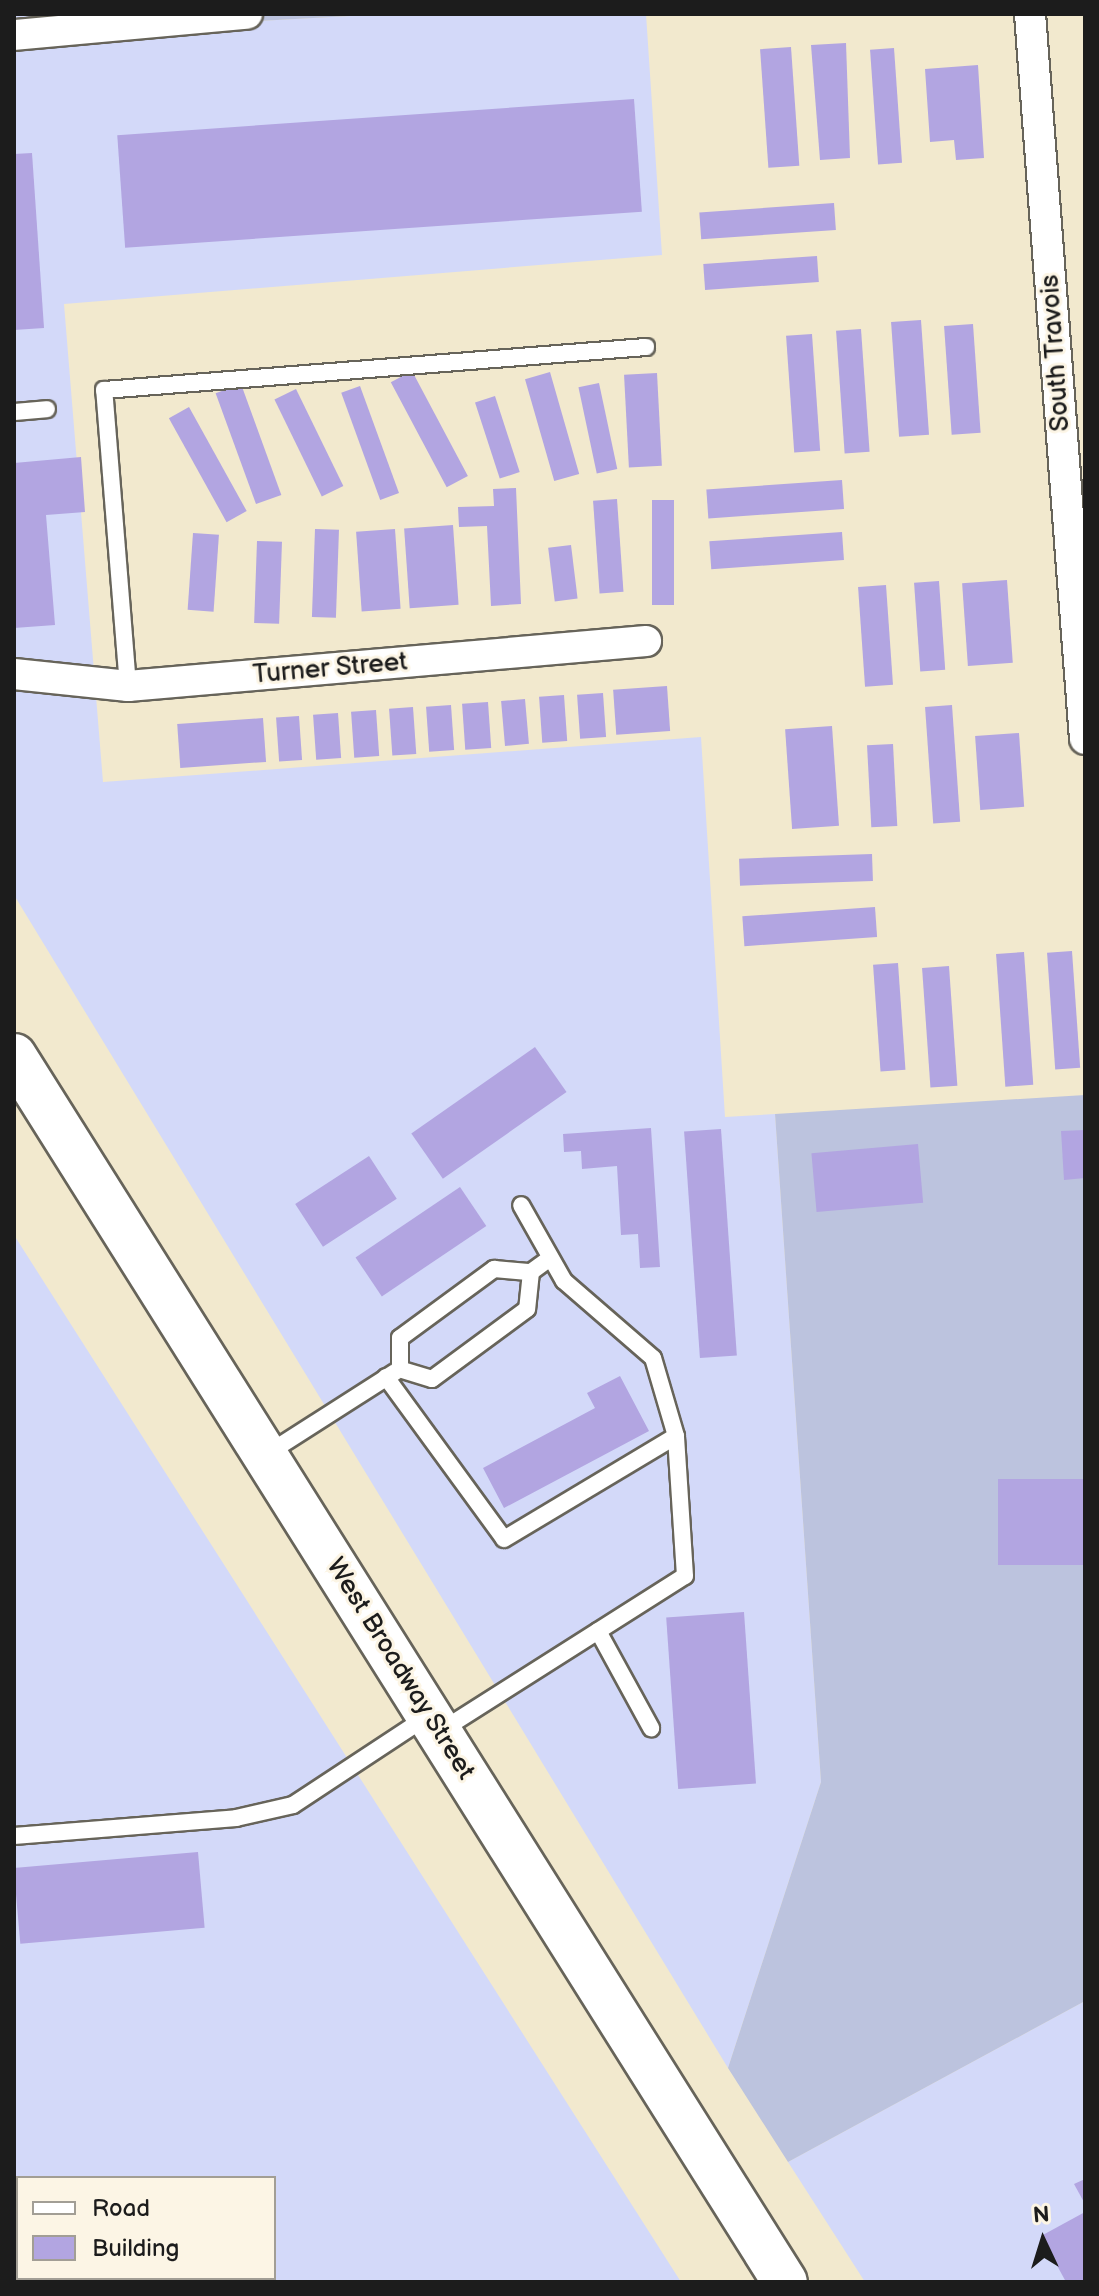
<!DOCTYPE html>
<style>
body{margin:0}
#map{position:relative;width:1099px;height:2296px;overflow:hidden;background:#f2e9ce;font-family:"Balsamiq Sans",sans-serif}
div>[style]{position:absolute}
.built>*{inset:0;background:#d3d9f9}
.industrial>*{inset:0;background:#bcc3de}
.building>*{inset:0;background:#b2a5e1;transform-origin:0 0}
.roads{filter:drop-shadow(2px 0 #67645a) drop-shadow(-2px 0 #67645a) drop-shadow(0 2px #67645a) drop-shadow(0 -2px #67645a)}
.service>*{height:16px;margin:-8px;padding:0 8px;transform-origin:8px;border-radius:8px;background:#fff}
.minor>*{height:30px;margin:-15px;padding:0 15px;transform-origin:15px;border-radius:15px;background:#fff}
.primary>*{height:44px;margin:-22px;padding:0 22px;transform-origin:22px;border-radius:22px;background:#fff}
span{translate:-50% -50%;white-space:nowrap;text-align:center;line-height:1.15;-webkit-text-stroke:6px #fcf5e5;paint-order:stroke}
.street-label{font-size:26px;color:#1c1c1c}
.frame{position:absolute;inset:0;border:16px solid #1c1c1c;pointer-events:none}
.legend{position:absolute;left:16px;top:2176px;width:260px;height:104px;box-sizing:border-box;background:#fcf5e5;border:2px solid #a29e95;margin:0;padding:10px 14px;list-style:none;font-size:24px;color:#1c1c1c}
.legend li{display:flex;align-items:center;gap:16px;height:40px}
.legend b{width:40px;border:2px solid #a29e95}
.north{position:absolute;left:1003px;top:2200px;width:80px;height:80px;-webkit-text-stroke:6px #fcf5e5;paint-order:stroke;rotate:356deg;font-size:22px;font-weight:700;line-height:32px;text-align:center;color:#1c1c1c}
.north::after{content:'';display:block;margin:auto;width:28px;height:36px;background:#1c1c1c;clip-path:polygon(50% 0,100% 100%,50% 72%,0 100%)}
</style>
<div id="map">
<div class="built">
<i style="clip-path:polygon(14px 14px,51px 14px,54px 32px,386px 14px,646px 14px,662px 255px,64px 304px,103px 782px,701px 737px,725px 1117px,775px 1114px,821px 1782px,728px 2068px,14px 895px)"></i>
<i style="clip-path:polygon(evenodd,14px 1235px,681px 2282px,14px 2282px,14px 1235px,18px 2178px,274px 2178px,274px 2278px,18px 2278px,18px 2178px)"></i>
<i style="clip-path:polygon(1085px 2001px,1085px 2282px,865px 2282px,788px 2162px)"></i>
</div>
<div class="industrial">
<i style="clip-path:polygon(51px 14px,386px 14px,53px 32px)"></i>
<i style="clip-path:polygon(1085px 1095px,1085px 2001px,788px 2162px,728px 2068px,821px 1782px,775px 1114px)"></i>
</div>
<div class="building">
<i style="clip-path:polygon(846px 43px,850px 158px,820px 160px,811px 45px)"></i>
<i style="left:791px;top:47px;width:119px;height:31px;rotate:86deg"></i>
<i style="left:894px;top:48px;width:115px;height:24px;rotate:86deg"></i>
<i style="clip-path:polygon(978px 65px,984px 158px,956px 160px,954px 140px,930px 142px,925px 69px)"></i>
<i style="left:634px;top:99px;width:113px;height:518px;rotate:86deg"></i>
<i style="clip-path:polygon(32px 153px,44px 328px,14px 330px,14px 154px)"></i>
<i style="left:834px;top:203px;width:27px;height:135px;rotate:86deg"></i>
<i style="left:817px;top:256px;width:26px;height:114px;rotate:86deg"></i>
<i style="left:921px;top:320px;width:115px;height:30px;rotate:86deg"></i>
<i style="left:973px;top:324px;width:109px;height:29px;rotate:86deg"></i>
<i style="left:861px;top:329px;width:123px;height:25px;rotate:86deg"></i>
<i style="left:812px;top:334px;width:117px;height:26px;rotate:86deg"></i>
<i style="left:412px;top:371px;width:119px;height:24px;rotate:62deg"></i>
<i style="left:550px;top:372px;width:106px;height:26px;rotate:74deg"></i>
<i style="left:657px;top:373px;width:93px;height:33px;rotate:87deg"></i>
<i style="left:599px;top:383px;width:88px;height:21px;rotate:78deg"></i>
<i style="left:241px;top:384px;width:118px;height:27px;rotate:70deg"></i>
<i style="left:360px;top:386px;width:114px;height:20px;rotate:70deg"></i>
<i style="left:296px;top:389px;width:108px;height:24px;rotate:64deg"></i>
<i style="left:495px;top:396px;width:80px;height:21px;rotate:72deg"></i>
<i style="left:189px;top:407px;width:119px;height:23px;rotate:61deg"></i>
<i style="clip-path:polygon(81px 457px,85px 512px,46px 515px,55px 625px,14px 628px,14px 463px)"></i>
<i style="left:842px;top:480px;width:29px;height:136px;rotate:86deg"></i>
<i style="clip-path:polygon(516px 488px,521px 604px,491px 606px,487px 526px,459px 527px,458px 507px,494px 506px,493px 489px)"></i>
<i style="left:617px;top:499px;width:93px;height:24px;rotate:86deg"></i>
<i style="left:652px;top:500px;width:22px;height:105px"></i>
<i style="left:453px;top:525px;width:80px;height:49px;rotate:86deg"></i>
<i style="left:315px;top:529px;width:24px;height:88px;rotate:2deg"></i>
<i style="left:395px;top:529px;width:80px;height:39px;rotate:86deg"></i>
<i style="left:842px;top:532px;width:28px;height:133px;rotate:86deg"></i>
<i style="left:193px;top:533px;width:26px;height:77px;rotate:4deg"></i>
<i style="left:257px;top:541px;width:25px;height:82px;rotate:2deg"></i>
<i style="left:571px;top:545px;width:54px;height:23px;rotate:83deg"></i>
<i style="left:1007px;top:580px;width:83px;height:45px;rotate:86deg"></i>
<i style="left:939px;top:581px;width:89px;height:25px;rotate:86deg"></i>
<i style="left:886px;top:585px;width:100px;height:28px;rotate:86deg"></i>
<i style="left:667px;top:686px;width:45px;height:54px;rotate:86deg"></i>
<i style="left:603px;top:693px;width:44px;height:26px;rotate:86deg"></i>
<i style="left:564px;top:695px;width:46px;height:25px;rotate:86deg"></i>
<i style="left:525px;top:699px;width:45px;height:24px;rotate:85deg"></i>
<i style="left:488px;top:702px;width:46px;height:26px;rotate:86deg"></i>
<i style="left:451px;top:705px;width:45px;height:25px;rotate:86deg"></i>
<i style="left:952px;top:705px;width:117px;height:27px;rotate:86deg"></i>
<i style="left:413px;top:707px;width:47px;height:24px;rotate:86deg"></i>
<i style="left:376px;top:710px;width:46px;height:25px;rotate:86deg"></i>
<i style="left:338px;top:713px;width:45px;height:25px;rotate:86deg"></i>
<i style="left:299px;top:716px;width:44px;height:23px;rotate:86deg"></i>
<i style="left:263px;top:718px;width:44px;height:86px;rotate:86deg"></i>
<i style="left:832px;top:726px;width:100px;height:47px;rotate:86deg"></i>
<i style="left:1019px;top:733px;width:74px;height:44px;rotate:86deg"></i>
<i style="left:893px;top:744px;width:82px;height:26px;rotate:87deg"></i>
<i style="left:872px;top:854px;width:27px;height:133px;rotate:88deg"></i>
<i style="left:875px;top:907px;width:30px;height:133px;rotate:86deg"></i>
<i style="left:1072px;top:951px;width:117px;height:25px;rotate:86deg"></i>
<i style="left:1024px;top:952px;width:133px;height:28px;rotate:86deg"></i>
<i style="left:898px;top:963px;width:107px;height:25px;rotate:86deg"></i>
<i style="left:949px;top:966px;width:120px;height:27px;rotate:86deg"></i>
<i style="left:535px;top:1047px;width:55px;height:151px;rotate:55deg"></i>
<i style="clip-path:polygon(651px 1128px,660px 1267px,640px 1268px,638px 1234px,621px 1235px,617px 1166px,582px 1169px,581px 1151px,564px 1152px,563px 1134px)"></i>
<i style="left:721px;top:1129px;width:227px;height:37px;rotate:86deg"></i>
<i style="clip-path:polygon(1085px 1130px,1085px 1178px,1064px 1180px,1061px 1131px)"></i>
<i style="left:918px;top:1144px;width:59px;height:107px;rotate:85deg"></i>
<i style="left:369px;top:1156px;width:51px;height:88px;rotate:57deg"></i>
<i style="left:460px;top:1187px;width:47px;height:126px;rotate:56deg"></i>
<i style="clip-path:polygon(620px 1376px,649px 1431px,504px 1508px,483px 1468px,595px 1408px,587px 1393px)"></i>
<i style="left:1085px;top:1479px;width:86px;height:87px;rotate:90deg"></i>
<i style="left:744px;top:1612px;width:172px;height:78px;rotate:86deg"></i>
<i style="left:198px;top:1852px;width:76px;height:185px;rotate:85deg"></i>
<i style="clip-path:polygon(1085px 2179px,1085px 2204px,1074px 2184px)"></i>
<i style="clip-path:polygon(1085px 2212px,1085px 2282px,1066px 2282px,1041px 2236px)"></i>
</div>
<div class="roads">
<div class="service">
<i style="left:14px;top:412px;width:33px;rotate:-5deg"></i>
<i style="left:128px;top:686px;width:297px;rotate:-94.6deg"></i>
<i style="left:104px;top:390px;width:544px;rotate:-4.54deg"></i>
<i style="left:531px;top:1272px;width:37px;rotate:96deg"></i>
<i style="left:527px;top:1309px;width:118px;rotate:143.6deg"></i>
<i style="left:432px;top:1379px;width:34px;rotate:-163deg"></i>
<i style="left:400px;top:1369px;width:31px;rotate:-90deg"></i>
<i style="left:400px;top:1338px;width:117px;rotate:-36.3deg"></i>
<i style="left:494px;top:1269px;width:37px;rotate:5deg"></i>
<i style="left:531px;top:1272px;width:24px;rotate:-36deg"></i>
<i style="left:386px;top:1377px;width:200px;rotate:53.9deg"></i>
<i style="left:504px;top:1539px;width:200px;rotate:-30.9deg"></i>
<i style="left:267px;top:1454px;width:152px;rotate:-32.6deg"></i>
<i style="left:598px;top:1631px;width:111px;rotate:61.3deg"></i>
<i style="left:439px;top:1732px;width:291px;rotate:-32.4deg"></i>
<i style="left:685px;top:1576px;width:140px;rotate:-93.7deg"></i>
<i style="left:676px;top:1436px;width:81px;rotate:-106.4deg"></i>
<i style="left:653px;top:1358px;width:118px;rotate:-139.1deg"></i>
<i style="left:564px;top:1281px;width:87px;rotate:-119.5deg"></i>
<i style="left:14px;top:1836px;width:223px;rotate:-4.6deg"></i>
<i style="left:236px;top:1818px;width:58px;rotate:-12.8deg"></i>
<i style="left:293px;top:1805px;width:162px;rotate:-33.4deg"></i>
</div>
<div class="minor">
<i style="left:1030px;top:14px;width:727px;rotate:85.66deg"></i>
<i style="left:14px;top:35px;width:234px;rotate:-5.2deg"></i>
<i style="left:14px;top:674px;width:115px;rotate:6deg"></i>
<i style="left:128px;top:686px;width:520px;rotate:-4.96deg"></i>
</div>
<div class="primary">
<i style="left:14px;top:1056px;width:1448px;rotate:57.84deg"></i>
</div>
</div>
<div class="street-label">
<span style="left:1056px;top:353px;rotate:-94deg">South Travois</span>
<span style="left:330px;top:669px;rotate:-5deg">Turner Street</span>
<span style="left:400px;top:1669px;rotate:58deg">West Broadway Street</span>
</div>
<div class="frame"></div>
<ul class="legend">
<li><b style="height:10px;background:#fff"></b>Road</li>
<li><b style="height:22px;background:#b2a5e1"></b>Building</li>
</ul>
<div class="north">N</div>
</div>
